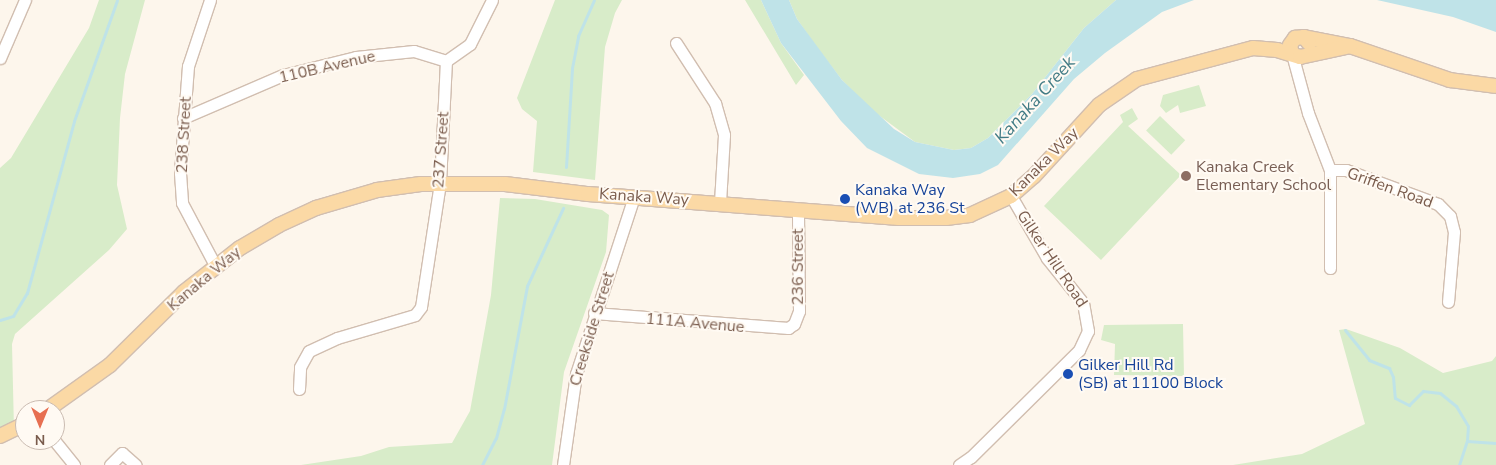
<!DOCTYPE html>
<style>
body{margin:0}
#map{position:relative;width:1496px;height:465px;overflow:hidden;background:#fdf6ec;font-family:"Nunito Sans",sans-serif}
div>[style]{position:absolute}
.green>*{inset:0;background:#d8ecc9;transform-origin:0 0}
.water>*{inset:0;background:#bfe3e8}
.stream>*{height:3px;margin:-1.5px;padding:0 1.5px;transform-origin:1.5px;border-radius:1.5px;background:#bfe3e8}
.roads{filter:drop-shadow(1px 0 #d1beb0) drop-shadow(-1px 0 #d1beb0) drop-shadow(0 1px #d1beb0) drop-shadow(0 -1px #d1beb0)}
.minor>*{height:11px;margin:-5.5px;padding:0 5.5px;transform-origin:5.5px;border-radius:5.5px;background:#fff}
.major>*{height:14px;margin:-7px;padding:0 7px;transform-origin:7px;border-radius:7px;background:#fbd9a5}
.dots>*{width:14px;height:14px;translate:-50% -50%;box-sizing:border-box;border:2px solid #fffaf3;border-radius:50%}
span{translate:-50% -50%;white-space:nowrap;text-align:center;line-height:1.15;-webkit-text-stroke:4px #fffaf3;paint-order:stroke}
.street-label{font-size:16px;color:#7a5c4d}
.education-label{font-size:16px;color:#785e54}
.left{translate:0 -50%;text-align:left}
.transit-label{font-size:16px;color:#164399}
.water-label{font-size:18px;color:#437c86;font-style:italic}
.north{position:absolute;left:15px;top:400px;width:50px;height:50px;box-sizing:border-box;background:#fffaf3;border:1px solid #cabbb1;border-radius:50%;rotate:180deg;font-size:14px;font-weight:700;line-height:20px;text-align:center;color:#7a5c4d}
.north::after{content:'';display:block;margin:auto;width:18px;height:22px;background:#e76f51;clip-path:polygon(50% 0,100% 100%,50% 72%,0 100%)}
</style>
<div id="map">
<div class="green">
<i style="clip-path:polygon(99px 0,145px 0,125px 74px,120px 118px,117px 185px,127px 229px,109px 250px,15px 334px,12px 344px,14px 430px,0 436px,0 168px,11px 158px,89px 28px)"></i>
<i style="clip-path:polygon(555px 0,622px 0,615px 13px,605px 47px,595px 180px,533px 172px,537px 121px,522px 109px,517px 98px)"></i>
<i style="clip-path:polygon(745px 0,761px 0,781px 43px,804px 75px,796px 85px)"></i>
<i style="clip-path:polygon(789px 0,1116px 0,1084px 28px,1032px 94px,988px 138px,971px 148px,954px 150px,915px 142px,869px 108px,842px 80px,816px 46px,797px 19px)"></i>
<i style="clip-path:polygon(1199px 85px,1206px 106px,1180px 113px,1178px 105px,1166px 113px,1160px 106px,1163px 95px)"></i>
<i style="clip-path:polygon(1132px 108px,1138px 119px,1128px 126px,1181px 175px,1101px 260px,1044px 206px,1123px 122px,1120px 115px)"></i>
<i style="left:1160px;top:116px;width:35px;height:20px;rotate:44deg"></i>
<i style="clip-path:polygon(500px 198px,535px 199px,602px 210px,609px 215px,606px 252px,564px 372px,552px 465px,301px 465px,361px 456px,389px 447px,452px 443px,470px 411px,491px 295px)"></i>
<i style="clip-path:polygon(1183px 324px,1184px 376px,1114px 375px,1115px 344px,1101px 340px,1104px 325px)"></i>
<i style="clip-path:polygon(1346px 329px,1400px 348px,1443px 373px,1492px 361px,1496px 356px,1496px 465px,1233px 465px,1302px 454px,1365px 424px,1339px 330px)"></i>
</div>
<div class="water">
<i style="clip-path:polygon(761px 0,789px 0,797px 19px,842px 80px,894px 129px,915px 142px,954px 150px,971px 148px,988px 138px,1032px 94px,1084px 28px,1116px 0,1194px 0,1162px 12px,1105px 53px,1074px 79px,998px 165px,980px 174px,953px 178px,919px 174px,867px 148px,841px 121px,781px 43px)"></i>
<i style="clip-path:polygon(1377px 0,1496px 0,1496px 32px,1453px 17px)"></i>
</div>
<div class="stream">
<i style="left:566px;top:167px;width:99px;rotate:-86.5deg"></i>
<i style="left:572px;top:68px;width:33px;rotate:-79deg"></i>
<i style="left:578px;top:36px;width:39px;rotate:-66deg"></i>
<i style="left:0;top:320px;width:14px;rotate:-17deg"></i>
<i style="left:13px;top:316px;width:27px;rotate:-59deg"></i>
<i style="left:27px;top:293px;width:178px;rotate:-74.7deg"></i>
<i style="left:74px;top:121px;width:128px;rotate:-70.4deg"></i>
<i style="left:1345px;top:330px;width:38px;rotate:51deg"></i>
<i style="left:1369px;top:360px;width:22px;rotate:22deg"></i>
<i style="left:1389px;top:368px;width:10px;rotate:66deg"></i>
<i style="left:1393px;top:377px;width:21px;rotate:85deg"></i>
<i style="left:1395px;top:398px;width:16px;rotate:27deg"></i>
<i style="left:1409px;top:405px;width:20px;rotate:-45deg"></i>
<i style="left:1423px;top:391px;width:17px;rotate:7deg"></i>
<i style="left:1440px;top:393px;width:21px;rotate:39deg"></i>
<i style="left:1456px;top:406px;width:23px;rotate:59deg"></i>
<i style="left:1468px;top:426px;width:15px;rotate:94deg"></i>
<i style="left:482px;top:465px;width:30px;rotate:-63deg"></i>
<i style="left:496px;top:438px;width:30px;rotate:-75deg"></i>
<i style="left:504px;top:409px;width:125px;rotate:-79.4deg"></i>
<i style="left:527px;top:286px;width:86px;rotate:-65.2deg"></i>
<i style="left:1459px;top:465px;width:25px;rotate:-72deg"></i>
<i style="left:1467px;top:441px;width:29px;rotate:4deg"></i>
</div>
<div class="roads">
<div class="minor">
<i style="left:210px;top:0;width:70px;rotate:108.4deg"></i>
<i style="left:188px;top:66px;width:107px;rotate:94.3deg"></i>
<i style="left:180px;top:173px;width:30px;rotate:86deg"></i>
<i style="left:182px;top:203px;width:70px;rotate:62deg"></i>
<i style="left:676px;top:43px;width:72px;rotate:57deg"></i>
<i style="left:715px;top:103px;width:33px;rotate:74deg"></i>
<i style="left:724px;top:135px;width:67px;rotate:93.4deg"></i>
<i style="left:1292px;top:54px;width:61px;rotate:74.8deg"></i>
<i style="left:1308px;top:113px;width:61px;rotate:68.9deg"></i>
<i style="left:1330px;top:170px;width:98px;rotate:90deg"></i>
<i style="left:0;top:58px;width:63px;rotate:-66.7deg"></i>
<i style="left:446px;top:61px;width:29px;rotate:-35deg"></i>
<i style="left:470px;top:44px;width:49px;rotate:-63.4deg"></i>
<i style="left:183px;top:118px;width:109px;rotate:-23.3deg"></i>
<i style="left:283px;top:75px;width:75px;rotate:-13.9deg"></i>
<i style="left:356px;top:57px;width:58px;rotate:-5.9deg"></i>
<i style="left:414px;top:51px;width:34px;rotate:17deg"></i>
<i style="left:1330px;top:170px;width:16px"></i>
<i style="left:1346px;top:170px;width:98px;rotate:20.3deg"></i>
<i style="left:1438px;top:204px;width:17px;rotate:45deg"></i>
<i style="left:1450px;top:216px;width:16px;rotate:76deg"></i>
<i style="left:1454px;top:232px;width:70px;rotate:94.9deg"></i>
<i style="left:594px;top:313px;width:195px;rotate:4.4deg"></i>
<i style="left:788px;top:328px;width:7px;rotate:-34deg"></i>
<i style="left:794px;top:324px;width:14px;rotate:-69deg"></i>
<i style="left:799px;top:311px;width:101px;rotate:-90.6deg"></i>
<i style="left:299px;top:389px;width:22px;rotate:-87deg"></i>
<i style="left:300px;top:367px;width:18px;rotate:-61deg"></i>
<i style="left:309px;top:351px;width:31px;rotate:-25deg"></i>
<i style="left:337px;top:338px;width:81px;rotate:-16.4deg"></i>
<i style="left:415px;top:315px;width:10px;rotate:-53deg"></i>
<i style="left:421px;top:307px;width:125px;rotate:-81.3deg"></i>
<i style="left:440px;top:183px;width:122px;rotate:-87.2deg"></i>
<i style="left:54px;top:440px;width:32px;rotate:51deg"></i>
<i style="left:110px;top:465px;width:17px;rotate:-45deg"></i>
<i style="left:122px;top:453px;width:18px;rotate:41deg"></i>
<i style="left:563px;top:465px;width:92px;rotate:-81.9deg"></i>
<i style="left:576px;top:374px;width:186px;rotate:-71.9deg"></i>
<i style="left:959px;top:465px;width:14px;rotate:-34deg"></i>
<i style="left:971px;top:457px;width:152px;rotate:-44.7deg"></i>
<i style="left:1079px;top:350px;width:21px;rotate:-65deg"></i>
<i style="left:1088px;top:331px;width:28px;rotate:-100deg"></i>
<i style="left:1083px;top:303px;width:58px;rotate:-128.7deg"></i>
<i style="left:1047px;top:258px;width:72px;rotate:-120.1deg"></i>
</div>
<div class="major">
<i style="left:1304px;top:37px;width:47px;rotate:11.1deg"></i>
<i style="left:1350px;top:46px;width:106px;rotate:18.8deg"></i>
<i style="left:1450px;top:80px;width:46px;rotate:7.4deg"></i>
<i style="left:1292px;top:54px;width:9px;rotate:-103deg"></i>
<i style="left:1290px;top:45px;width:9px;rotate:-54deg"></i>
<i style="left:1295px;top:38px;width:9px;rotate:-6deg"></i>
<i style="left:1304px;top:37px;width:8px;rotate:50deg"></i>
<i style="left:47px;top:410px;width:77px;rotate:-35.5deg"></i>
<i style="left:110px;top:365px;width:104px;rotate:-44.6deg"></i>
<i style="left:184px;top:292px;width:71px;rotate:-38.2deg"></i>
<i style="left:240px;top:248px;width:45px;rotate:-30.5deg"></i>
<i style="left:279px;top:225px;width:41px;rotate:-24.7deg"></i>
<i style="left:316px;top:208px;width:64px;rotate:-16.4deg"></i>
<i style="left:377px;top:190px;width:44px;rotate:-7.8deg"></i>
<i style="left:421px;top:184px;width:84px"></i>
<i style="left:505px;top:184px;width:84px;rotate:6.9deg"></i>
<i style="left:588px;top:194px;width:312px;rotate:4.4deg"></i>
<i style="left:899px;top:218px;width:47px"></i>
<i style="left:946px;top:218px;width:24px;rotate:-7deg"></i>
<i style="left:970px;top:215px;width:45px;rotate:-24.9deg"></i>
<i style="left:1011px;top:196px;width:30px;rotate:-41deg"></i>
<i style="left:1034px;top:176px;width:96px;rotate:-47.5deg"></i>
<i style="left:1099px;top:105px;width:46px;rotate:-34.4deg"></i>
<i style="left:1137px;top:79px;width:120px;rotate:-15deg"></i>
<i style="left:1253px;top:48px;width:24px;rotate:5deg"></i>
<i style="left:1277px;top:50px;width:24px;rotate:17deg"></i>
<i style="left:1300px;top:57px;width:51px;rotate:-12.4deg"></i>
<i style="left:0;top:436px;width:28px;rotate:-26deg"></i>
</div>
</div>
<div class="dots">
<i style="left:1186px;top:176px;background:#8d6e63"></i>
<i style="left:845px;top:199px;background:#1a4fb4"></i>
<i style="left:1068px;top:374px;background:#1a4fb4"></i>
</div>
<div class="street-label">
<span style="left:327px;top:67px;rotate:-13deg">110B Avenue</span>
<span style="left:184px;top:135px;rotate:-87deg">238 Street</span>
<span style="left:441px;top:150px;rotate:-86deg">237 Street</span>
<span style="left:1044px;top:162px;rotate:-45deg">Kanaka Way</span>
<span style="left:1390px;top:188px;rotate:20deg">Griffen Road</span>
<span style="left:644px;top:197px;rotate:4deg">Kanaka Way</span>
<span style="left:1052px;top:259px;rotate:56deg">Gilker Hill Road</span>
<span style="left:798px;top:267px;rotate:-90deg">236 Street</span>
<span style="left:204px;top:279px;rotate:-40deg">Kanaka Way</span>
<span style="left:695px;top:323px;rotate:5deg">111A Avenue</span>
<span style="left:592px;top:329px;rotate:-73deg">Creekside Street</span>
</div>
<div class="education-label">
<span class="left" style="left:1196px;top:176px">Kanaka Creek<br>Elementary School</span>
</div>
<div class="transit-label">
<span class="left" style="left:855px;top:199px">Kanaka Way<br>(WB) at 236 St</span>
<span class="left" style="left:1078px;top:374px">Gilker Hill Rd<br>(SB) at 11100 Block</span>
</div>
<div class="water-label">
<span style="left:1035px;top:100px;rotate:-48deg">Kanaka Creek</span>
</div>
<div class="north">N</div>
</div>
